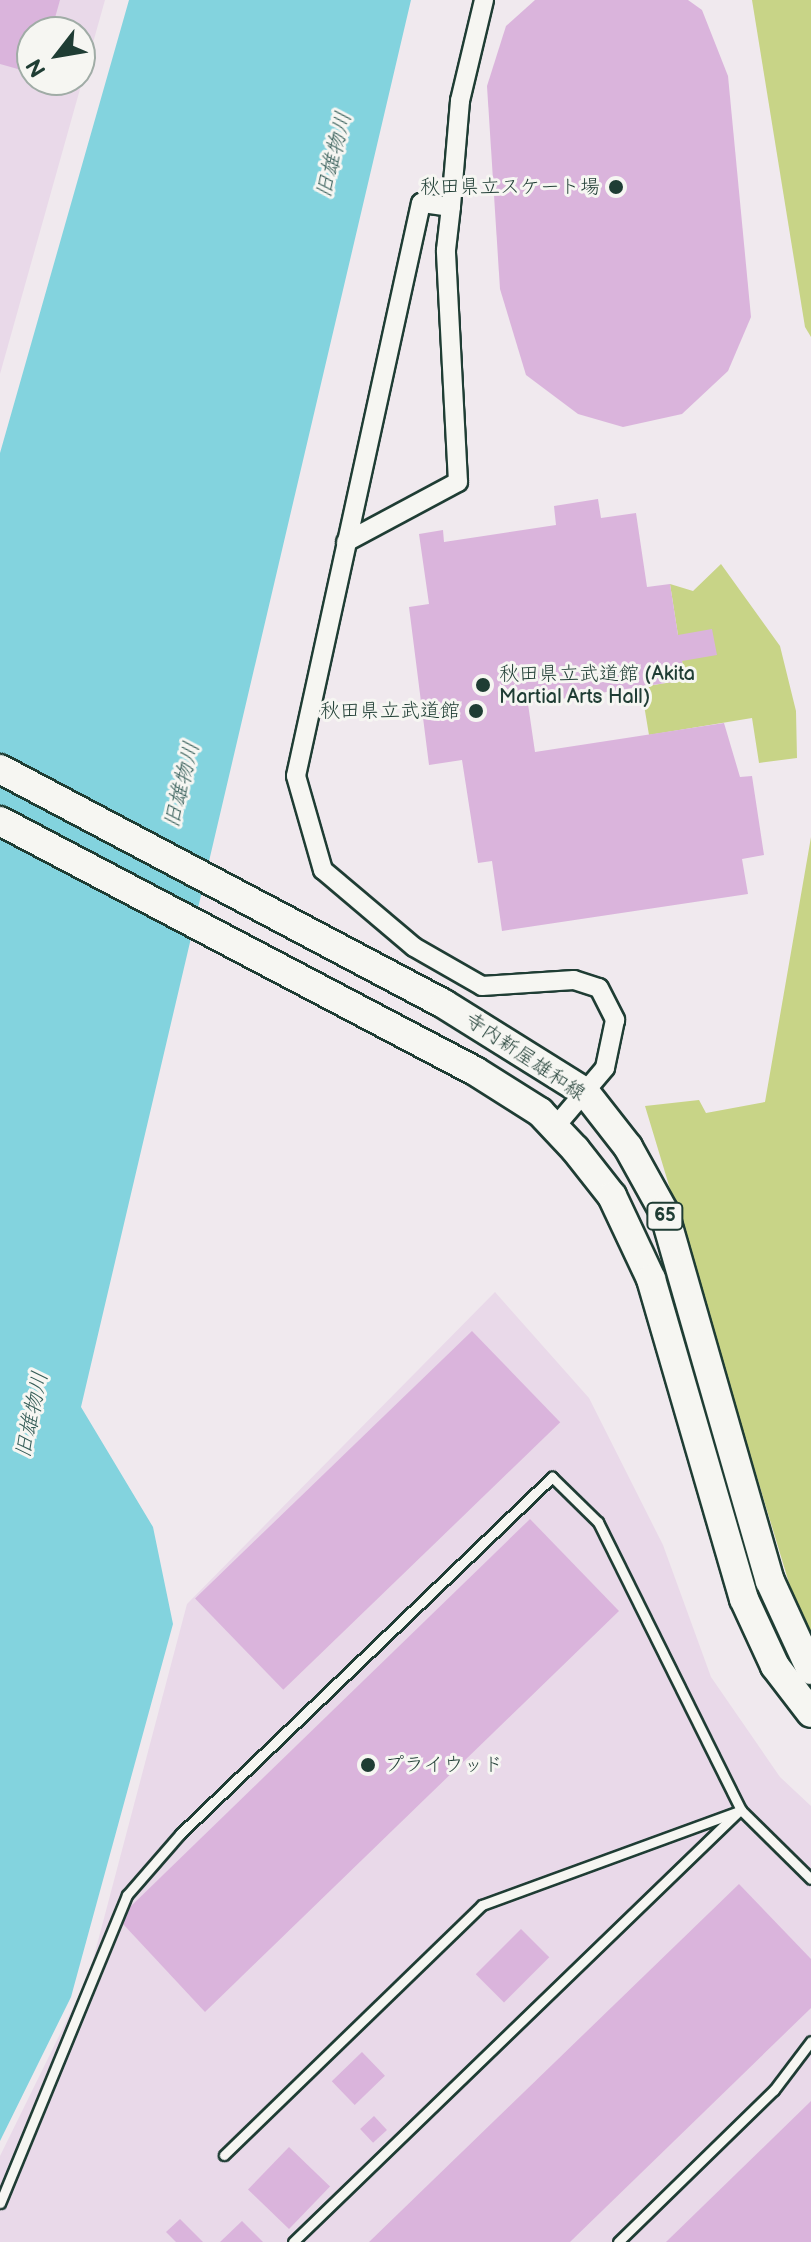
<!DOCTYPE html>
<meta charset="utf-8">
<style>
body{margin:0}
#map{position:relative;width:811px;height:2242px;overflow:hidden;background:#f0e9ee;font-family:"Balsamiq Sans","Klee One",sans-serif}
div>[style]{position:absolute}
.built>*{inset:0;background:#e9d9e9}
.green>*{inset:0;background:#c8d487}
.water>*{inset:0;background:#83d3de}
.building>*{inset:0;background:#dab4dc;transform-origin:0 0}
.roads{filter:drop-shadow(2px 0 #1f3d34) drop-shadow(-2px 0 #1f3d34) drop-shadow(0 2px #1f3d34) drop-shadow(0 -2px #1f3d34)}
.lane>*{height:9px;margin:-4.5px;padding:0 4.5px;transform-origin:4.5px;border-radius:4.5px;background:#f6f6f2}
.street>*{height:18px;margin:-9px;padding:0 9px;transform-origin:9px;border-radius:9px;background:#f6f6f2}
.primary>*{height:28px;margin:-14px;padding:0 14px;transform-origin:14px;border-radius:14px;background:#f6f6f2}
.dots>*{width:22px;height:22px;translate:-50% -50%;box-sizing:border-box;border:4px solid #f6f6f2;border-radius:50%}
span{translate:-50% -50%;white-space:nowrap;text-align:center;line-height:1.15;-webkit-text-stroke:6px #f6f6f2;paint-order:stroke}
.shield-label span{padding:2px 6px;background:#f6f6f2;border:2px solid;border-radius:6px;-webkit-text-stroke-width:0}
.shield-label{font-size:18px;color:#1f3d34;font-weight:700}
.poi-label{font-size:20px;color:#1f3d34}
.right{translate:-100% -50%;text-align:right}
.left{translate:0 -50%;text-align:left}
.street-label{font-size:20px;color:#1f3d34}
.water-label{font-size:22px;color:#335b56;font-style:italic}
.north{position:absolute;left:16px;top:16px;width:80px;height:80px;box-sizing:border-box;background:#f6f6f2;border:2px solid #a0aca6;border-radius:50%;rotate:239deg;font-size:22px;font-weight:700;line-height:32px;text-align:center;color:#1f3d34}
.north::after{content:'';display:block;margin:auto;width:28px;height:36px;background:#1f3d34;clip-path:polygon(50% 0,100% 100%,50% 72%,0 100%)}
</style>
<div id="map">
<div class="built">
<i style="clip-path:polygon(evenodd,0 0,105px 0,0 374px,0 0,32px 32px,80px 32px,80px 80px,32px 80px,32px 32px)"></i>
<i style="clip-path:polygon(495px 1292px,589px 1398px,663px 1545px,711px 1677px,780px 1777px,811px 1806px,811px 2242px,0 2242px,0 2156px,89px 1975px,187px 1604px)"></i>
</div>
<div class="green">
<i style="clip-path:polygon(752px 0,811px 0,811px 337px,805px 327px)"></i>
<i style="clip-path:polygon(721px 564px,780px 646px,796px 711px,797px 758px,759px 763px,752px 718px,649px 735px,641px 687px,685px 680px,670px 584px,693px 591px)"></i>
<i style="clip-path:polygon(811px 837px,811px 1656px,645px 1106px,699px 1100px,706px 1113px,765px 1102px)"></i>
</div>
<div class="water">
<i style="clip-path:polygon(129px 0,411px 0,81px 1407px,153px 1527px,173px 1624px,71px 1997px,0 2141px,0 453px)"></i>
</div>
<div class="building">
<i style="clip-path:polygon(0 0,60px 0,51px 32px,32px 32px,32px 73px,0 64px)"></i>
<i style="clip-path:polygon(535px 0,688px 0,702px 10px,728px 76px,751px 317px,728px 371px,682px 414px,623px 427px,578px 414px,526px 375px,500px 289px,487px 86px,506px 26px)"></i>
<i style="clip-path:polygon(598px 499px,601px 518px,636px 513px,647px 587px,670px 584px,678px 635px,712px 629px,717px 655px,682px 661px,685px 680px,528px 704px,535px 752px,724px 723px,740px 777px,752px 776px,764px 855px,742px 859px,748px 894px,502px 931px,492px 861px,478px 863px,462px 760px,429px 765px,409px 607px,429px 604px,419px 534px,443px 530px,444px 542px,556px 525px,554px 506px)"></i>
<i style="left:472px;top:1331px;width:127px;height:385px;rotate:46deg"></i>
<i style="clip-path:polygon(530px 1519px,619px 1611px,205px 2012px,123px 1924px,130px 1907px)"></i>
<i style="clip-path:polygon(739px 1884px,811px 1959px,811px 2008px,570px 2242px,369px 2242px)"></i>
<i style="left:521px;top:1929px;width:40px;height:64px;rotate:45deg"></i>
<i style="left:362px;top:2052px;width:33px;height:42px;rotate:46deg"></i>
<i style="clip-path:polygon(811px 2101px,811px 2242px,666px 2242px)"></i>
<i style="left:374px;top:2116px;width:19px;height:19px;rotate:47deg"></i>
<i style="left:289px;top:2147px;width:57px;height:59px;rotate:44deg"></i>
<i style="clip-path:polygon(180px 2219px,203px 2242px,176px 2242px,166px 2232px)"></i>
<i style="clip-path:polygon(242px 2221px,263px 2242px,220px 2242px)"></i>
</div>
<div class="roads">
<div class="lane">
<i style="left:224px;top:2155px;width:359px;rotate:-44.1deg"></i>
<i style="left:482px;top:1905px;width:276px;rotate:-20.1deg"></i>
<i style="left:0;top:2203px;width:333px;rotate:-67.6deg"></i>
<i style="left:127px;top:1895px;width:81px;rotate:-49deg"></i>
<i style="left:180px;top:1834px;width:516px;rotate:-43.82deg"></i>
<i style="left:552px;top:1477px;width:64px;rotate:44.4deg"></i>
<i style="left:598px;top:1522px;width:322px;rotate:63.6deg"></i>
<i style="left:741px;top:1810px;width:98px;rotate:44.6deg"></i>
<i style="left:293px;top:2242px;width:619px;rotate:-44.02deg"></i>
<i style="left:618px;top:2242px;width:218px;rotate:-44.3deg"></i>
<i style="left:774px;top:2090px;width:61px;rotate:-52.9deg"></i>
</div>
<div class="street">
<i style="left:484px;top:0;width:104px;rotate:103.4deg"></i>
<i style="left:460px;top:101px;width:106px;rotate:94.9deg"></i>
<i style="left:451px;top:207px;width:30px;rotate:-172deg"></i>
<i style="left:421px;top:203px;width:586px;rotate:102.31deg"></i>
<i style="left:296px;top:776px;width:98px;rotate:74deg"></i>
<i style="left:323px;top:870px;width:119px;rotate:40.2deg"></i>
<i style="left:414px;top:947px;width:78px;rotate:29.8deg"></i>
<i style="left:482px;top:986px;width:92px;rotate:-3.7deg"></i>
<i style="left:574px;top:980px;width:26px;rotate:18deg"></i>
<i style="left:599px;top:988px;width:36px;rotate:63deg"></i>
<i style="left:615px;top:1020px;width:49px;rotate:101.8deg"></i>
<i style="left:605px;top:1068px;width:77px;rotate:130.3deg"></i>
<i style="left:346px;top:542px;width:127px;rotate:-28.2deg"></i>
<i style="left:458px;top:482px;width:232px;rotate:-93deg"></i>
<i style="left:446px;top:250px;width:43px;rotate:-83.4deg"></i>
</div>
<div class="primary">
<i style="left:0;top:769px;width:502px;rotate:27.89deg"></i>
<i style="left:444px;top:1004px;width:166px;rotate:32deg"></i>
<i style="left:585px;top:1092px;width:70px;rotate:52deg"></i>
<i style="left:628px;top:1147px;width:74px;rotate:61deg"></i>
<i style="left:664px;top:1212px;width:384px;rotate:74deg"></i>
<i style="left:770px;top:1581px;width:98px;rotate:65.3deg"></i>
<i style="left:0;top:821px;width:537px;rotate:27.76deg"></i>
<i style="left:475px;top:1071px;width:77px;rotate:32.2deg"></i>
<i style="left:540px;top:1112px;width:51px;rotate:46.6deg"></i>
<i style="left:575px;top:1149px;width:60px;rotate:51.8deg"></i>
<i style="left:612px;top:1196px;width:92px;rotate:64.8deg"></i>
<i style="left:651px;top:1279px;width:333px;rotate:73.8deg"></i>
<i style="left:744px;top:1599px;width:74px;rotate:65.2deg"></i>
<i style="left:775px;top:1666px;width:59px;rotate:52.5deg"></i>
</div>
</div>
<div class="dots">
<i style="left:616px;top:187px;background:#1f3d34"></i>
<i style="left:483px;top:685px;background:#1f3d34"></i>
<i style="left:476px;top:711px;background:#1f3d34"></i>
<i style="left:368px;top:1765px;background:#1f3d34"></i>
</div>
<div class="shield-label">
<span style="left:665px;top:1216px">65</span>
</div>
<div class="poi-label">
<span class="right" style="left:600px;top:187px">秋田県立スケート場</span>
<span class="left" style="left:499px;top:686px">秋田県立武道館 (Akita<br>Martial Arts Hall)</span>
<span class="right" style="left:460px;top:711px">秋田県立武道館</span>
<span class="left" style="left:384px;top:1765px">プライウッド</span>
</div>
<div class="street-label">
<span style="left:525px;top:1057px;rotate:34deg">寺内新屋雄和線</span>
</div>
<div class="water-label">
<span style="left:334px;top:155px;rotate:-76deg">旧雄物川</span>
<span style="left:182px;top:785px;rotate:-76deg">旧雄物川</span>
<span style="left:32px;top:1415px;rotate:-78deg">旧雄物川</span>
</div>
<div class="north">N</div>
</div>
